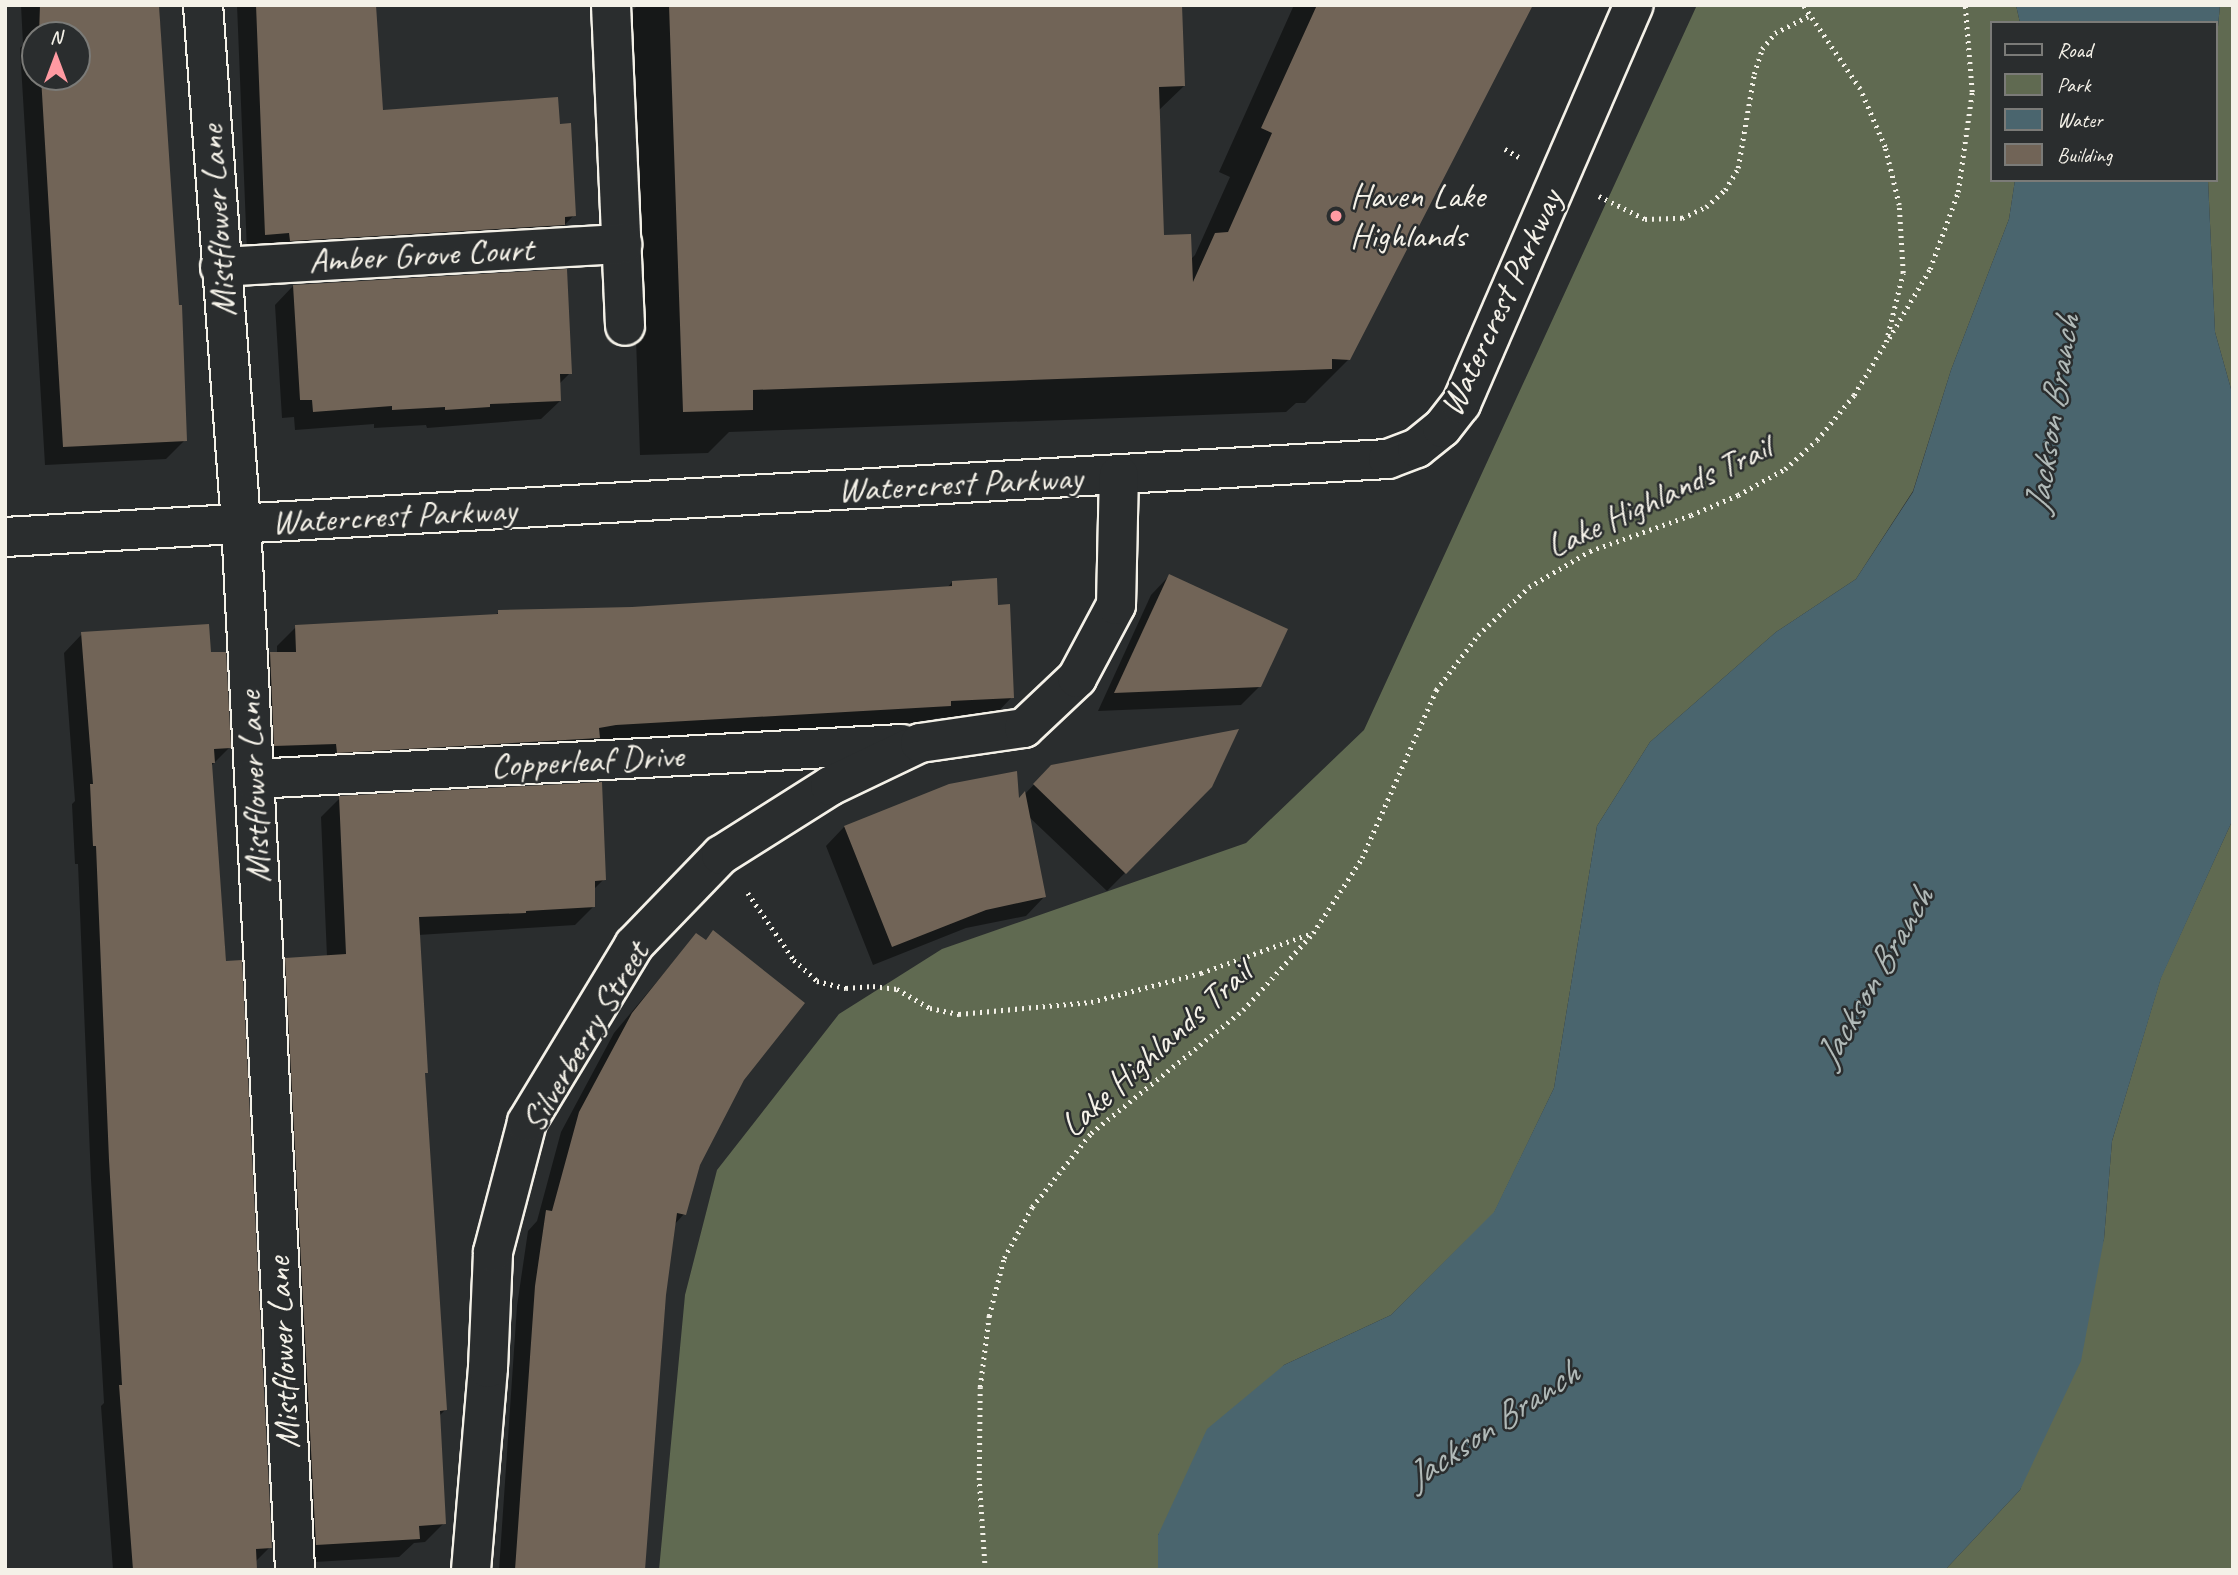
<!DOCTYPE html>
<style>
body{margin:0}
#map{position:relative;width:2238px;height:1575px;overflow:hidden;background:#2a2d2e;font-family:Caveat,sans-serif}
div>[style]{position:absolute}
.green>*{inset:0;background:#606a51}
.water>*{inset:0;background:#4a656e}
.shadow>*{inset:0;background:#0007}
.building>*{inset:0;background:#716457}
.path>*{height:4.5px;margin-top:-2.25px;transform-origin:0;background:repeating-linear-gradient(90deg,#f4f1e8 0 2px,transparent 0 7px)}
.roads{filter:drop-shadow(2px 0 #f4f1e8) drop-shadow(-2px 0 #f4f1e8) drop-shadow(0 2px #f4f1e8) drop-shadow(0 -2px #f4f1e8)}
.street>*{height:38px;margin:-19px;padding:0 19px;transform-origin:19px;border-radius:19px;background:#2a2d2e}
.dots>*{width:19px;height:19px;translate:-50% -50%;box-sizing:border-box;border:4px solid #2a2d2e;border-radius:50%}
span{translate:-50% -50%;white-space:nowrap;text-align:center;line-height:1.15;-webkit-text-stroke:5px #2a2d2e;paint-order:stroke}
.poi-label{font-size:35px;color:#f4f1e8}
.left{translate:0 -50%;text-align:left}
.street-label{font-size:35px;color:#f4f1e8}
.water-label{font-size:37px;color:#b0b9b7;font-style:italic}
.frame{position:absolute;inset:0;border:7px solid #f4f1e8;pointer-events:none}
.legend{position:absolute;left:1990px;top:21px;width:228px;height:161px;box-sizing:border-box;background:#2a2d2e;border:2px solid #7b7b78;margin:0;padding:9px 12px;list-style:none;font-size:21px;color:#f4f1e8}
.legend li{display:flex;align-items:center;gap:14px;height:35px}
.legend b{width:35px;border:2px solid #7b7b78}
.north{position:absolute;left:21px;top:21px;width:70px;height:70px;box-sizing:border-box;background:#2a2d2e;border:2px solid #7b7b78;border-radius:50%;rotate:0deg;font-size:19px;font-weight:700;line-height:28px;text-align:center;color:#f4f1e8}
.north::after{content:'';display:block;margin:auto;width:24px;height:32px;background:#ff9aa2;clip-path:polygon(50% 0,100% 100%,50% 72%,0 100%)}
</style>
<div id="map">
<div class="green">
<i style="clip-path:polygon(1697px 5px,2016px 5px,2020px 23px,1991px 23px,1991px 180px,2015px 180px,2009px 219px,1951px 370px,1913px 491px,1856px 579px,1776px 632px,1650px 742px,1597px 826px,1554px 1088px,1494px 1213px,1391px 1315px,1284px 1365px,1158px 1535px,1158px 1570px,659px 1570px,685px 1295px,717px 1170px,839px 1014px,942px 949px,1246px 843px,1364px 730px)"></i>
<i style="clip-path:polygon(2220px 5px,2233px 5px,2233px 396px,2215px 332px,2208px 180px,2215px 180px,2215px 59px)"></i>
<i style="clip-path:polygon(2233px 819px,2233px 1570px,1945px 1570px,2020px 1490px,2104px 1239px,2112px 1141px,2161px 977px)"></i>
</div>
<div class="water">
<i style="clip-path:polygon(2016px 5px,2220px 5px,2215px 59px,2215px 23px,2020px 23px)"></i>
<i style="clip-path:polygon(2015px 180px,2208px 180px,2215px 332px,2233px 396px,2233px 819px,2161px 978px,2112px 1141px,2104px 1239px,2081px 1361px,2020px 1490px,1945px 1570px,1158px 1570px,1158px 1535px,1207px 1429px,1284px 1365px,1391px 1315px,1494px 1212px,1554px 1088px,1597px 826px,1650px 742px,1776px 632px,1856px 579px,1913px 492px,1951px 370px,2009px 219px)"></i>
</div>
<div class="shadow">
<i style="clip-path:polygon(evenodd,21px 5px,159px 5px,185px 440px,166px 459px,45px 465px,20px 48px,23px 45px,21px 5px,35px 35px,77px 35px,77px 77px,35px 77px,35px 35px)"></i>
<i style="clip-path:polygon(237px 5px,373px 5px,381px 112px,558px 126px,574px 215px,556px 234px,247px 252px)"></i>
<i style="clip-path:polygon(638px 5px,1181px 5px,1184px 86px,1158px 111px,1162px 236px,1190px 260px,1195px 255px,1230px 177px,1219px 172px,1294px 5px,1531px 5px,1349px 359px,1305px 403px,1296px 403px,1286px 412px,729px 432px,708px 453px,640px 455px,625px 18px)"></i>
<i style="clip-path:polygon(293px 286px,570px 373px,559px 384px,560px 401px,541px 419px,427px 428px,426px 425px,374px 428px,374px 424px,295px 430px,294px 417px,282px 418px,275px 305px)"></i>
<i style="clip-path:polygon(1169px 576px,1260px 686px,1241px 705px,1098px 711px,1151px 595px)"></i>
<i style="clip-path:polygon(952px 582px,997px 607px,1012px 697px,994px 716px,936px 718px,930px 724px,256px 764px,252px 673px,270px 654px,277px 654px,277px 646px,296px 627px,494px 616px,499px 612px,632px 609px,947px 588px)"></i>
<i style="clip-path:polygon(82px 634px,210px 654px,229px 748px,211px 766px,270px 1547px,255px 1562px,256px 1570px,113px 1570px,101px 1406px,104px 1403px,91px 1180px,78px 864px,75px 864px,72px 804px,75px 801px,64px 653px)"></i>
<i style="clip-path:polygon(1052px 766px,1211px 786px,1107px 891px,1028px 816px,1044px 897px,1026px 916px,966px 928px,873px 965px,826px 846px,844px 827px,949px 786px,1017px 802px)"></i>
<i style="clip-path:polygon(340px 798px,604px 879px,593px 890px,594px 906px,575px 925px,418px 935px,423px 1075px,445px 1410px,439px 1416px,444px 1523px,425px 1542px,414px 1543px,399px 1557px,298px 1563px,267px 978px,286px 959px,327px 957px,321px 817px)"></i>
<i style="clip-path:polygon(696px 935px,742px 1079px,698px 1164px,684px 1214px,674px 1225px,664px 1295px,642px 1570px,499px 1570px,517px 1306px,528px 1231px,537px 1221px,561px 1132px,614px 1033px)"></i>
</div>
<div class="building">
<i style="clip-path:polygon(40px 5px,159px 5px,179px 305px,182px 305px,187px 441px,63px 447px,41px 77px,77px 77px,77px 35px,39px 35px)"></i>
<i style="clip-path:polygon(256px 5px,376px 5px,383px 110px,558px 97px,560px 124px,571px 123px,576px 216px,565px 217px,565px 225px,290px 241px,289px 233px,265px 235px)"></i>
<i style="clip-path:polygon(669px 5px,1182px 5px,1185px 86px,1159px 87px,1164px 235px,1191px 234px,1193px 282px,1215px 233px,1228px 232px,1272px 133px,1261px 128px,1317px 5px,1533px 5px,1350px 360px,1332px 359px,1332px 369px,753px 390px,753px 410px,683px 412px)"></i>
<i style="clip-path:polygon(567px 269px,572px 374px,560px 374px,561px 401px,490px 404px,490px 407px,445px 410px,445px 407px,392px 410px,392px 406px,313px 412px,312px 400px,300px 400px,293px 285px)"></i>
<i style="clip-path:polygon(1169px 574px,1288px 629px,1261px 687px,1114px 693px)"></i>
<i style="clip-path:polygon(997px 578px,998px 605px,1010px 604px,1014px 698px,951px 701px,951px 706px,616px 725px,599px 728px,600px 738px,337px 753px,336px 744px,274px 746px,270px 652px,296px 652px,295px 625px,498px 614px,498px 610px,632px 607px,835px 594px,952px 586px,952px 581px)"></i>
<i style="clip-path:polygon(209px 624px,211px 652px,226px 652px,231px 748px,214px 749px,215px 763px,212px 763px,226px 961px,242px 960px,272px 1548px,256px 1549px,257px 1570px,133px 1570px,119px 1385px,122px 1385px,109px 1160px,96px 846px,93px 846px,90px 784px,93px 784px,81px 632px)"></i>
<i style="clip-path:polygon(1239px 729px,1212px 787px,1126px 874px,1033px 784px,1051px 765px)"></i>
<i style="clip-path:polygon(1017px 771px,1019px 798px,1025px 791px,1046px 897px,986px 910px,892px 947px,844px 826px,949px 784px)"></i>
<i style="clip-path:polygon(602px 782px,606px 880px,595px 881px,595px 907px,526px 911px,526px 913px,419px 917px,428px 1073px,425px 1073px,447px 1410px,440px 1411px,446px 1524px,419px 1526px,420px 1539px,316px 1545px,285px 958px,346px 954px,339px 796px)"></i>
<i style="clip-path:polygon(713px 930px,805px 1003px,744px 1080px,700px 1165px,686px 1215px,677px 1213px,666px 1295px,645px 1570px,515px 1570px,535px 1286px,546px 1210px,552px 1211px,579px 1112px,632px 1013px,696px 933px,706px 940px)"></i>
</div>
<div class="path">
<i style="left:1505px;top:149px;width:16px;rotate:30deg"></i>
<i style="left:1599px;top:196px;width:51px;rotate:26.6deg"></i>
<i style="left:1645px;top:219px;width:37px;rotate:-2deg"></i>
<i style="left:1682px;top:218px;width:26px;rotate:-25deg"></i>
<i style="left:1706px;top:207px;width:25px;rotate:-42deg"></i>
<i style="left:1725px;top:190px;width:26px;rotate:-59deg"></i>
<i style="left:1738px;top:168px;width:95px;rotate:-80.3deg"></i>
<i style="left:1754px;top:74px;width:26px;rotate:-72deg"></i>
<i style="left:1762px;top:49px;width:21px;rotate:-51deg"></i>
<i style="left:1775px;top:33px;width:37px;rotate:-27deg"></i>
<i style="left:1889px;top:338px;width:80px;rotate:-59.3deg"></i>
<i style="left:1930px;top:269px;width:82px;rotate:-70deg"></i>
<i style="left:1958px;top:192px;width:101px;rotate:-82deg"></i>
<i style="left:1972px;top:92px;width:87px;rotate:-94.6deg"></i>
<i style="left:748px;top:893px;width:81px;rotate:55.5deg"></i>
<i style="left:794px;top:960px;width:31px;rotate:42deg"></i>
<i style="left:817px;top:981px;width:30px;rotate:14deg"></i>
<i style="left:846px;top:988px;width:27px;rotate:-4deg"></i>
<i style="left:873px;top:986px;width:24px;rotate:7deg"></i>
<i style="left:897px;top:989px;width:38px;rotate:30deg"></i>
<i style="left:930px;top:1008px;width:30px;rotate:12deg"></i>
<i style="left:959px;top:1014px;width:133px;rotate:-5.2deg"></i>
<i style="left:1091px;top:1002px;width:114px;rotate:-14.8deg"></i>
<i style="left:1201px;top:973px;width:118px;rotate:-19.8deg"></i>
<i style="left:985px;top:1570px;width:90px;rotate:-93.8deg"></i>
<i style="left:979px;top:1480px;width:93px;rotate:-89.4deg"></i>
<i style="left:980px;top:1387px;width:72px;rotate:-82.8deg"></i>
<i style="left:989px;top:1316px;width:60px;rotate:-75.5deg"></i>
<i style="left:1004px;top:1258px;width:58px;rotate:-61.2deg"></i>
<i style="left:1032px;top:1207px;width:95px;rotate:-51.4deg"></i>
<i style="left:1091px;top:1133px;width:196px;rotate:-39deg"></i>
<i style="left:1243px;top:1010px;width:104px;rotate:-47.7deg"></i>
<i style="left:1313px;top:933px;width:90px;rotate:-56.8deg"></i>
<i style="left:1362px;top:858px;width:184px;rotate:-66.2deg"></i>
<i style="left:1436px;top:690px;width:69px;rotate:-52.6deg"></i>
<i style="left:1478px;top:635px;width:70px;rotate:-43.3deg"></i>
<i style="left:1529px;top:587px;width:71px;rotate:-30.5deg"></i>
<i style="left:1590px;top:551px;width:107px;rotate:-19.6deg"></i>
<i style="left:1691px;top:515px;width:51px;rotate:-23.1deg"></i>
<i style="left:1738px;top:495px;width:54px;rotate:-29deg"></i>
<i style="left:1785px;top:469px;width:43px;rotate:-42.2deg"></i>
<i style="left:1817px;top:440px;width:58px;rotate:-50.6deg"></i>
<i style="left:1854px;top:395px;width:62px;rotate:-58.9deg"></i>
<i style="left:1886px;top:342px;width:71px;rotate:-76.2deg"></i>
<i style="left:1903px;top:273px;width:68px;rotate:-93.4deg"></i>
<i style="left:1899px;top:205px;width:60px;rotate:-103.6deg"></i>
<i style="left:1885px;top:147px;width:63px;rotate:-113.3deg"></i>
<i style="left:1860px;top:89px;width:102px;rotate:-124.2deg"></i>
</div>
<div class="roads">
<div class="street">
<i style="left:203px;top:5px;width:520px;rotate:85.81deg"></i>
<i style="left:241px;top:524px;width:1047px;rotate:87.04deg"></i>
<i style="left:611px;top:5px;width:321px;rotate:87.5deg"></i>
<i style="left:220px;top:267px;width:403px;rotate:-3.3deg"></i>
<i style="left:5px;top:537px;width:1385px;rotate:-3.23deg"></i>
<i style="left:1388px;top:459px;width:31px;rotate:-21deg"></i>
<i style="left:1417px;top:448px;width:32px;rotate:-39deg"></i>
<i style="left:1442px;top:428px;width:31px;rotate:-52deg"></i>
<i style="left:1461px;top:404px;width:435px;rotate:-66.6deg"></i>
<i style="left:254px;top:779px;width:649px;rotate:-3.09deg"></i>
<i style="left:471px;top:1570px;width:203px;rotate:-85.2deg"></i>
<i style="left:488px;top:1368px;width:116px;rotate:-87.5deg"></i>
<i style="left:493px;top:1252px;width:134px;rotate:-75.3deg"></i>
<i style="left:527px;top:1122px;width:207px;rotate:-58.8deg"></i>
<i style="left:634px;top:945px;width:125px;rotate:-46deg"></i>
<i style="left:721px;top:855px;width:129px;rotate:-32.3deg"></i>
<i style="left:830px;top:786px;width:100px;rotate:-25.5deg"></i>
<i style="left:920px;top:743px;width:105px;rotate:-8.2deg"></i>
<i style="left:1024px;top:728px;width:73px;rotate:-43.3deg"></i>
<i style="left:1077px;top:678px;width:83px;rotate:-61.9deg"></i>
<i style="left:1116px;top:605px;width:130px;rotate:-88.7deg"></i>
</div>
</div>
<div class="dots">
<i style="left:1336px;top:216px;background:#ff9aa2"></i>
</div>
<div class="poi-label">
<span class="left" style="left:1350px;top:216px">Haven Lake<br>Highlands</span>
</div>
<div class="street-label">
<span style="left:218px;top:221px;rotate:-94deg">Mistflower Lane</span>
<span style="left:421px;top:255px;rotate:-3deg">Amber Grove Court</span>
<span style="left:1501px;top:303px;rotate:-65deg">Watercrest Parkway</span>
<span style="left:960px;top:484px;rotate:-3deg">Watercrest Parkway</span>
<span style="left:1659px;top:497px;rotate:-25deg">Lake Highlands Trail</span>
<span style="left:394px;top:516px;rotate:-3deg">Watercrest Parkway</span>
<span style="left:587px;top:761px;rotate:-3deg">Copperleaf Drive</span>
<span style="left:254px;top:787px;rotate:-93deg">Mistflower Lane</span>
<span style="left:585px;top:1037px;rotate:-59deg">Silverberry Street</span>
<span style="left:1156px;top:1049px;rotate:-42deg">Lake Highlands Trail</span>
<span style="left:283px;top:1353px;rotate:-93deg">Mistflower Lane</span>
</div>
<div class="water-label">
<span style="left:2052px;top:414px;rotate:-81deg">Jackson Branch</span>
<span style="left:1874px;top:977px;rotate:-60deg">Jackson Branch</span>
<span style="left:1492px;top:1425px;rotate:-34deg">Jackson Branch</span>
</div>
<div class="frame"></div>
<ul class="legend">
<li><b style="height:9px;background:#2a2d2e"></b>Road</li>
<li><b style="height:19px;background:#606a51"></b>Park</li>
<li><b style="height:19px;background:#4a656e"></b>Water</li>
<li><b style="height:19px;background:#716457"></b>Building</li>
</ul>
<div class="north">N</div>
</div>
